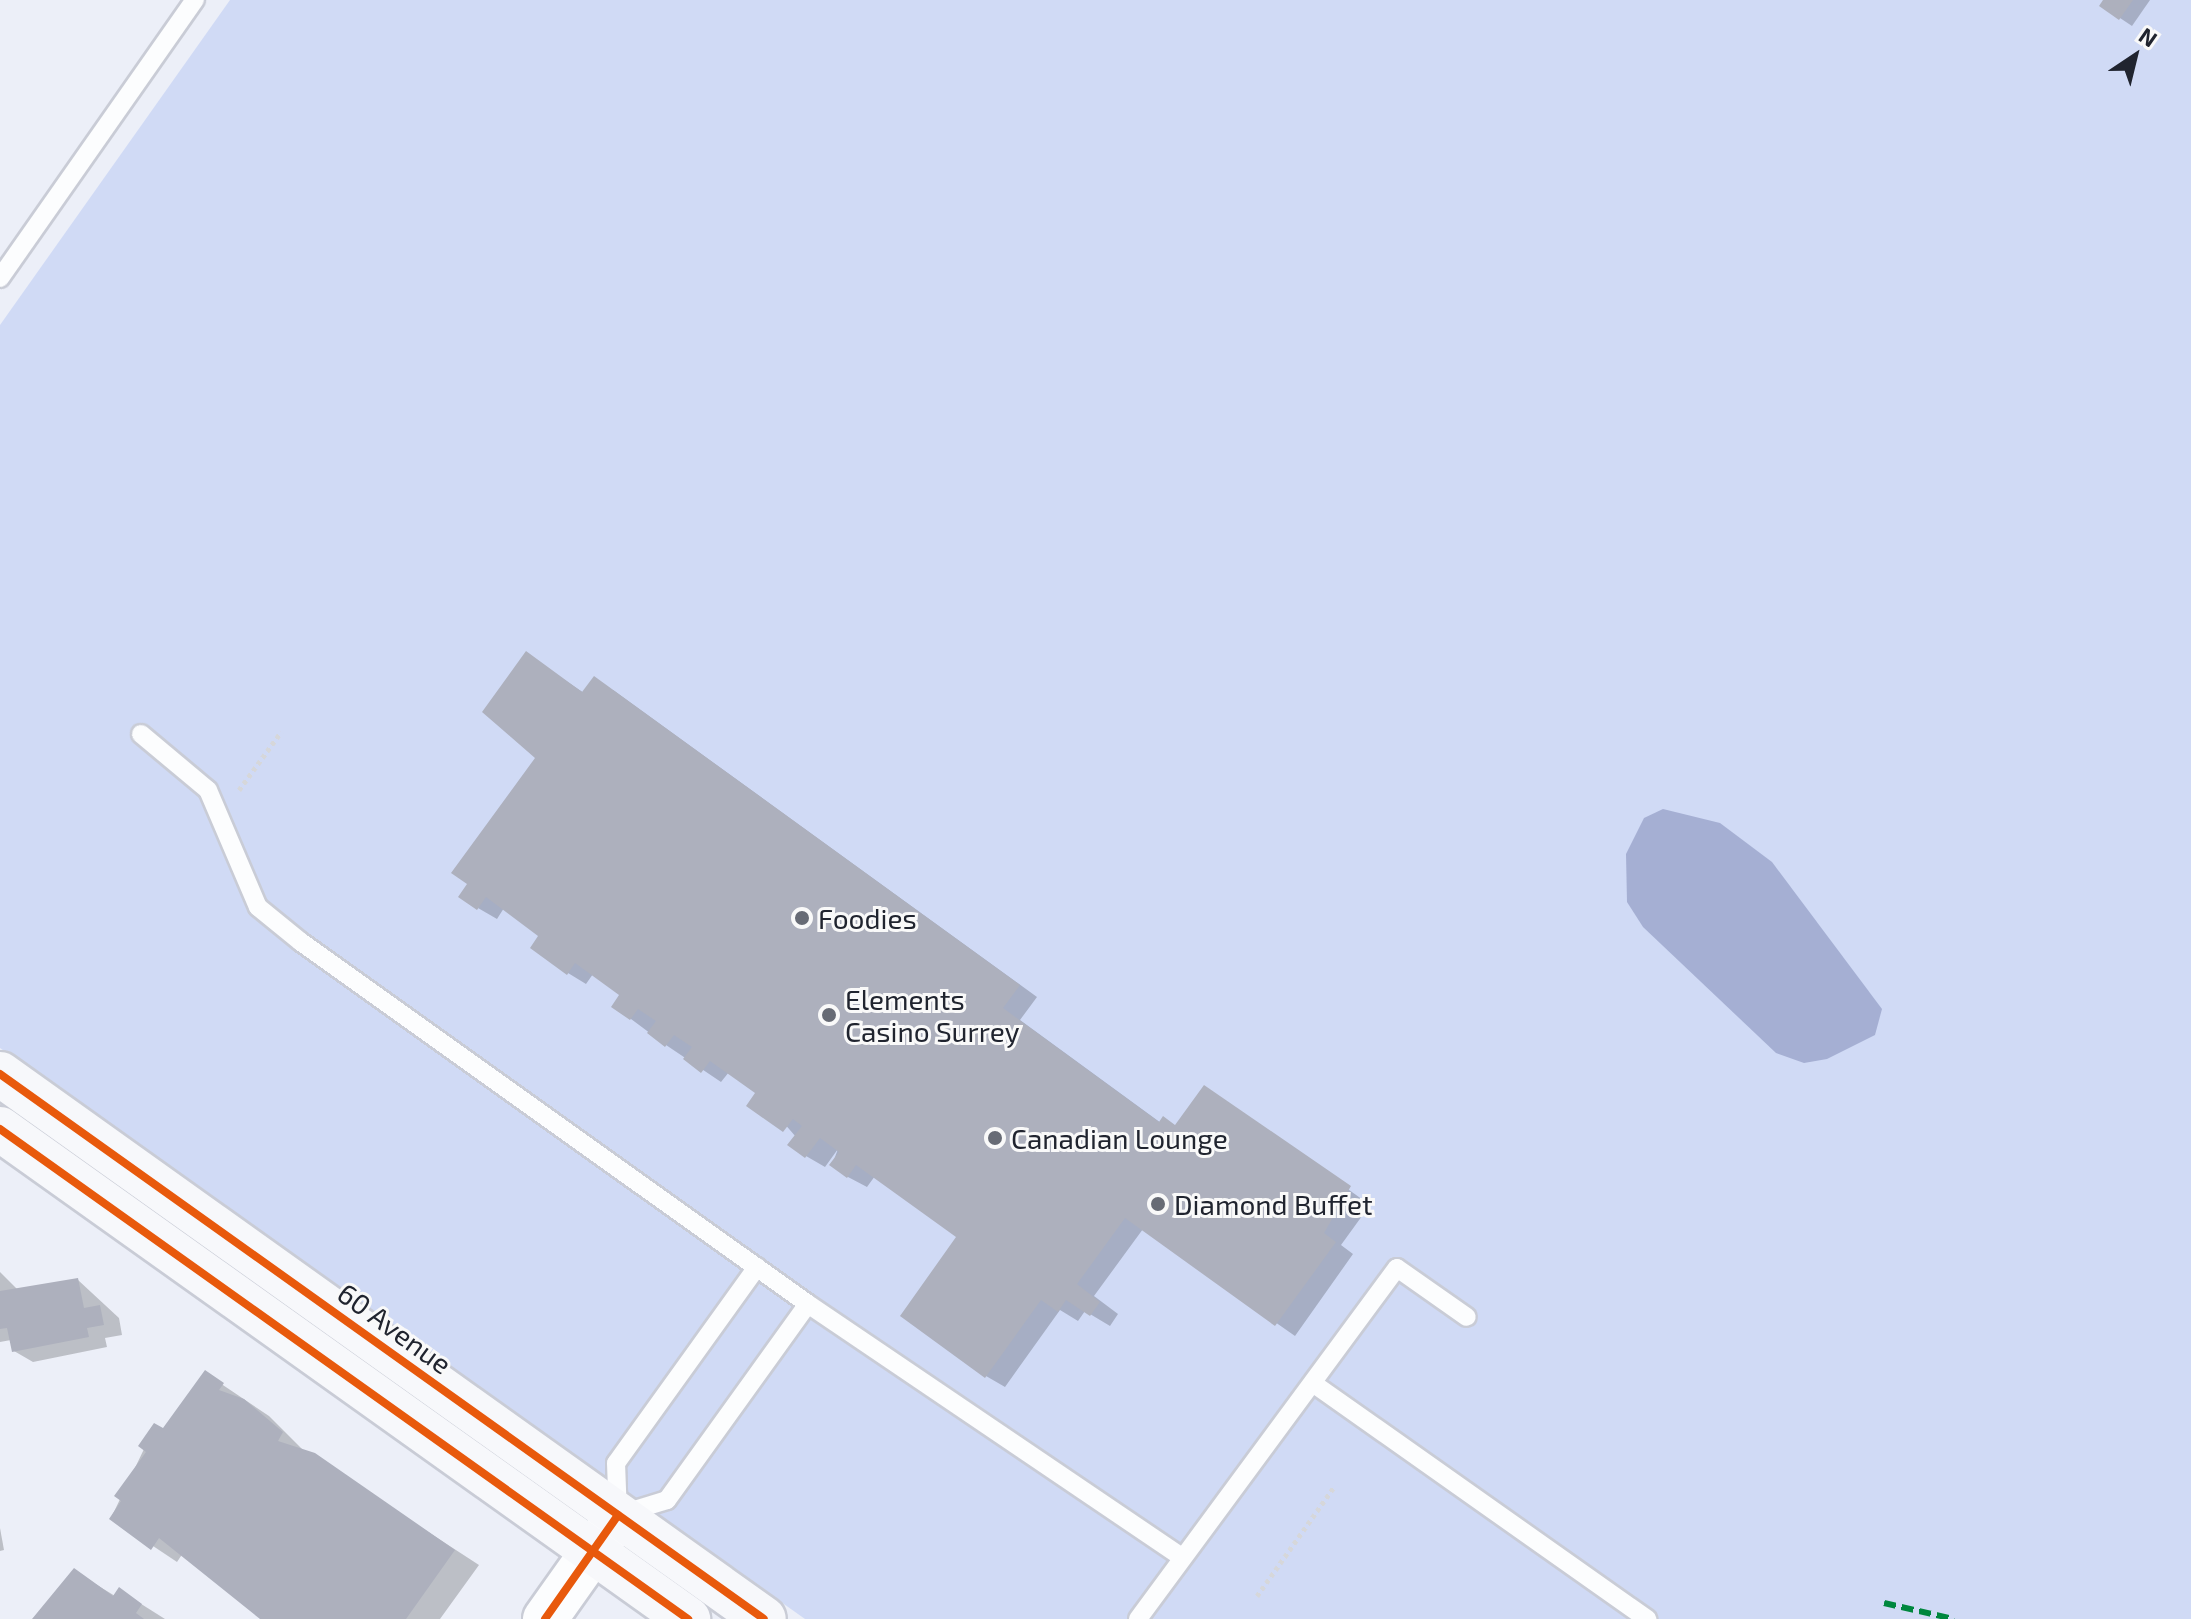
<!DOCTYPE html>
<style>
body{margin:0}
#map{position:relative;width:2191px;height:1619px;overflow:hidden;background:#eceff8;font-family:"Exo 2",sans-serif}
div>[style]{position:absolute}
.green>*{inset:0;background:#d0daf5}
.water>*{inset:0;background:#a5afd3}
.shadow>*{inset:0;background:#0003}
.building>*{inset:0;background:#adb0bd}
.path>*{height:5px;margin-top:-2.5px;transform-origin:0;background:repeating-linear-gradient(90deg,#d6d7da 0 4px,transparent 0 8px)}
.roads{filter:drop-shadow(2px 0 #c9ccd6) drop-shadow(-2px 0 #c9ccd6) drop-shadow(0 2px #c9ccd6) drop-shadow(0 -2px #c9ccd6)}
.service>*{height:18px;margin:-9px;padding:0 9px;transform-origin:9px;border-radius:9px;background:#fcfdfe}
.tertiary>*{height:44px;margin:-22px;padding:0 22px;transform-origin:22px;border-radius:22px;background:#fcfdfe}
.secondary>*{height:44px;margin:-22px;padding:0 22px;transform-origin:22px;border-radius:22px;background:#f7f8fb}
.quiet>*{height:6px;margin-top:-3px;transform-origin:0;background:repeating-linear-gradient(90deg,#00873e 0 12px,transparent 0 18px)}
.cycleway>*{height:8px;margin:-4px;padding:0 4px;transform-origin:4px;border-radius:4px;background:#e8590c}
.dots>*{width:22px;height:22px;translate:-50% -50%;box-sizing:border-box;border:4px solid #f9f9f9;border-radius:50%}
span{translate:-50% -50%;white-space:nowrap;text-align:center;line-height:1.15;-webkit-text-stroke:6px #f9f9f9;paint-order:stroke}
.poi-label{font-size:28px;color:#20242f}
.left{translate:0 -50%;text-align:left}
.street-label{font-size:28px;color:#20242f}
.north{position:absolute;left:2095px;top:16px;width:80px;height:80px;-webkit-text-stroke:6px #f9f9f9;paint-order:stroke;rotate:35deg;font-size:22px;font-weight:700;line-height:32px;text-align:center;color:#20242f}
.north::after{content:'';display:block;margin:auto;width:28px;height:36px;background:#20242f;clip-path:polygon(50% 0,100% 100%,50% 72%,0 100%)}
</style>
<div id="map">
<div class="green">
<i style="clip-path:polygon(230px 0,2191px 0,2191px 1619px,805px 1619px,0 1048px,0 325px)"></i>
</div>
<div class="water">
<i style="clip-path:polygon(1663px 809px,1720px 823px,1772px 862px,1882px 1009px,1875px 1035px,1827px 1059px,1804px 1063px,1776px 1053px,1643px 927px,1627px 902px,1626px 854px,1644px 818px)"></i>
</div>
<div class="shadow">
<i style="clip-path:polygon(2106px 0,2150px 0,2132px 26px,2102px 6px)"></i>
<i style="clip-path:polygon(526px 654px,584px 693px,613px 690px,1037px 997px,1020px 1020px,1161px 1123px,1177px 1126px,1223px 1099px,1370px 1205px,1341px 1245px,1353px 1254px,1295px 1336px,1143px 1229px,1094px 1296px,1118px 1314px,1110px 1326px,1085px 1311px,1078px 1321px,1060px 1310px,1005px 1387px,986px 1376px,959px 1237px,875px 1176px,867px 1187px,848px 1177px,832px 1165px,838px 1149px,825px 1167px,806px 1156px,790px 1145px,796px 1137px,758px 1093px,729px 1072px,721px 1082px,666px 1045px,631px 1019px,622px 994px,593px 974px,586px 984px,568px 973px,541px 936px,504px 908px,497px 919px,478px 908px,538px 757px)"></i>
<i style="clip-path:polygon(0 1272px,18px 1290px,78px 1280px,119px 1318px,122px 1335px,105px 1338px,107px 1347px,33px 1362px,14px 1351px,11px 1340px,0 1342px)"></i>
<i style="clip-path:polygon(205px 1373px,269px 1416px,305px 1452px,479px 1565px,440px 1619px,263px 1619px,183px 1553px,177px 1562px,111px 1518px,155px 1426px,163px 1431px)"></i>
<i style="clip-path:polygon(0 1528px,4px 1550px,0 1551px)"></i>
<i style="clip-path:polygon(74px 1571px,115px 1596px,119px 1590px,165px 1619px,39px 1619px)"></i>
</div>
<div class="building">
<i style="clip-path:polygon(2103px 0,2133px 0,2119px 20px,2099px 6px)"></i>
<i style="clip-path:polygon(526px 651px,582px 692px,594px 676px,1020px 985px,1003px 1008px,1159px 1122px,1163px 1116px,1175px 1125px,1204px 1085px,1351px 1186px,1324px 1233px,1336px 1242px,1275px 1326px,1125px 1218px,1077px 1284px,1100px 1302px,1090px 1316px,1066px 1300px,1058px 1312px,1041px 1300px,985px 1378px,900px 1316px,956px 1237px,856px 1165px,847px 1178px,829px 1165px,839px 1152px,820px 1138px,805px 1158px,787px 1145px,802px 1126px,793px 1119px,783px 1132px,746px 1106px,755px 1093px,710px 1061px,701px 1073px,683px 1059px,692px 1047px,674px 1035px,665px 1047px,647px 1033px,656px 1021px,638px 1009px,630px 1020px,611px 1007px,619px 995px,575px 963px,567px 975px,530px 948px,538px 936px,486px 897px,477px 910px,458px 897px,467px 884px,451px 873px,535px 758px,482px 712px)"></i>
<i style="clip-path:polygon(78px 1278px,84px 1308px,100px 1305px,104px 1325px,87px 1328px,89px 1337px,12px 1352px,7px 1328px,0 1329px,0 1291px)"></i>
<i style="clip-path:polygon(205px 1370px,224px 1383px,219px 1390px,244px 1399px,283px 1432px,278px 1441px,315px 1453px,455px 1550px,406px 1619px,260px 1619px,159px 1538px,151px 1550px,109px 1519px,121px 1501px,114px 1496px,146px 1452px,138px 1446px,154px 1423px,163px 1428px)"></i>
<i style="clip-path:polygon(74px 1568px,113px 1596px,119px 1587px,142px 1604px,136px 1613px,144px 1619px,32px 1619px)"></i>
</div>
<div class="path">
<i style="left:239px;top:790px;width:72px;rotate:-54.1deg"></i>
<i style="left:1257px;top:1596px;width:133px;rotate:-54.8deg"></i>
</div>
<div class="roads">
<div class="service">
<i style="left:0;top:278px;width:340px;rotate:-55deg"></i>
<i style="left:141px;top:734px;width:87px;rotate:39.9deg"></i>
<i style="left:208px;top:790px;width:127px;rotate:66.9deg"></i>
<i style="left:258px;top:907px;width:55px;rotate:39.1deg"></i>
<i style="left:301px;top:942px;width:623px;rotate:35.53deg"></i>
<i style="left:808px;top:1304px;width:452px;rotate:34.1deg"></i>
<i style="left:757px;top:1267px;width:241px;rotate:125.7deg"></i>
<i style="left:616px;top:1463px;width:52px;rotate:87.8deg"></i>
<i style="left:618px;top:1515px;width:51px;rotate:-17deg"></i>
<i style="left:667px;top:1500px;width:241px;rotate:-54.3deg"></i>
<i style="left:1314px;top:1384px;width:408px;rotate:35.2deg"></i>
<i style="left:1138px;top:1619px;width:436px;rotate:-53.6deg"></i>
<i style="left:1397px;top:1268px;width:85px;rotate:35deg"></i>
</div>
<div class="tertiary">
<i style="left:545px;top:1619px;width:121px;rotate:-54.7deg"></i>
</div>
<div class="secondary">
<i style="left:0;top:1074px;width:938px;rotate:35.5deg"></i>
<i style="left:0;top:1129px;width:845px;rotate:35.46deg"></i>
</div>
</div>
<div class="quiet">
<i style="left:1884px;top:1603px;width:72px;rotate:12.9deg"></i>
</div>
<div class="cycleway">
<i style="left:0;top:1074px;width:938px;rotate:35.5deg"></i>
<i style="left:0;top:1129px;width:845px;rotate:35.46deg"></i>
<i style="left:545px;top:1619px;width:127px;rotate:-54.9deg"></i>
</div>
<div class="dots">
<i style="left:802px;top:918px;background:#676b75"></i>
<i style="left:829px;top:1015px;background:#676b75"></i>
<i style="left:995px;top:1138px;background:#676b75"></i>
<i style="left:1158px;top:1204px;background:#676b75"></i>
</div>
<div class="poi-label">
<span class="left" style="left:818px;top:918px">Foodies</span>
<span class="left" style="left:845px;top:1015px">Elements<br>Casino Surrey</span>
<span class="left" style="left:1011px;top:1138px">Canadian Lounge</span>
<span class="left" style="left:1174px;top:1204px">Diamond Buffet</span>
</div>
<div class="street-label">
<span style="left:395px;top:1328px;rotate:36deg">60 Avenue</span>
</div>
<div class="north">N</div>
</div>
